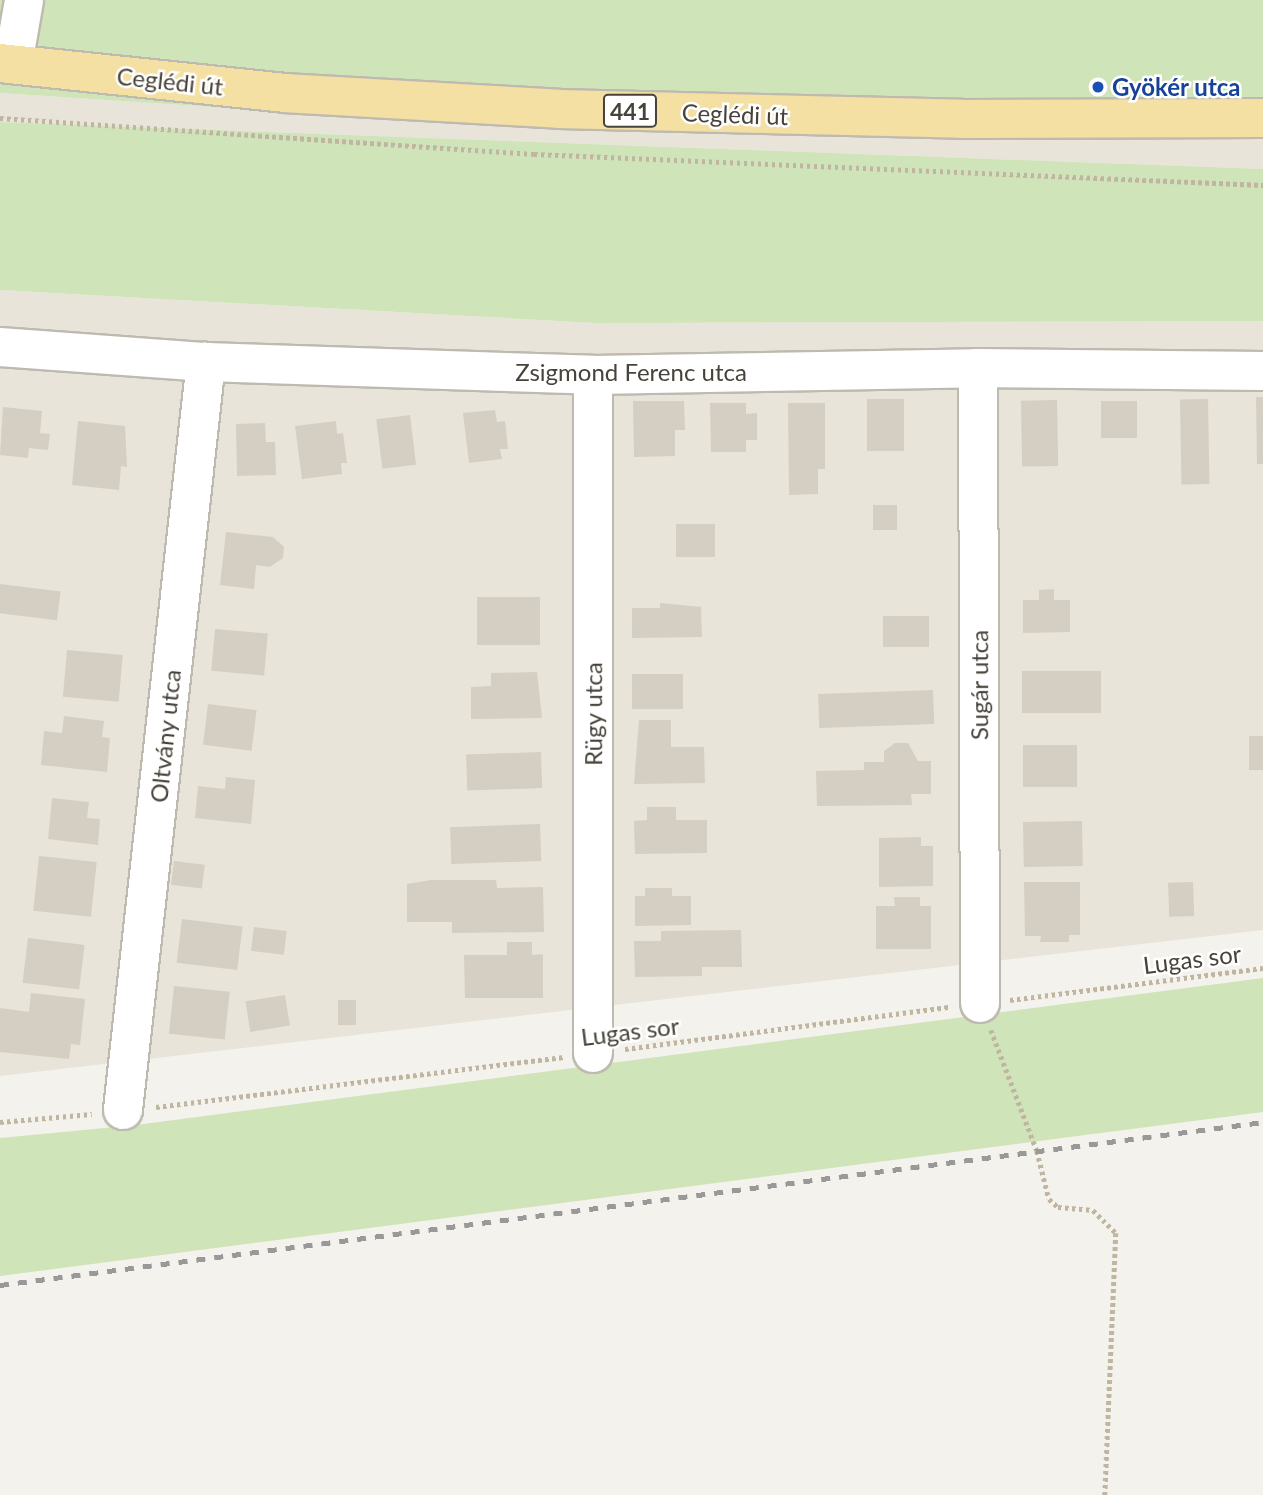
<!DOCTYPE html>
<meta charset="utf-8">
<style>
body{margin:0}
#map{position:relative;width:1263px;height:1495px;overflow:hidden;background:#f4f2ec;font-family:Lato,sans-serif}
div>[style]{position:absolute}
.residential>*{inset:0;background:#e8e4da}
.green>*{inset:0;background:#d0e4b9}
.building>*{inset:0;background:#d5cec2;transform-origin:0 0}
.path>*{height:4.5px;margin-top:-2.25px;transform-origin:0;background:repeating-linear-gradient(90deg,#bfb5a1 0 3.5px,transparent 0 7px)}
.roads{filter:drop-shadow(2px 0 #bfbaaf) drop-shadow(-2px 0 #bfbaaf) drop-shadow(0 2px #bfbaaf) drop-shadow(0 -2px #bfbaaf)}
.minor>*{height:38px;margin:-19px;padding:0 19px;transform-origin:19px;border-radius:19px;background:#fff}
.major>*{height:38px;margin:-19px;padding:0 19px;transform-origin:19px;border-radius:19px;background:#f5e0a4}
.rail>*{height:5px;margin-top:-2.5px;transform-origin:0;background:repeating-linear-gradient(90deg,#999 0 9px,transparent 0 18px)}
.dots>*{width:19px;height:19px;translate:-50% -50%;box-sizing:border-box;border:4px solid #fff;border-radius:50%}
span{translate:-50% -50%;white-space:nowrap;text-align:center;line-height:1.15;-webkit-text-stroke:5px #fff;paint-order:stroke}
.shield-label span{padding:2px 5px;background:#fff;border:2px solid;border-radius:5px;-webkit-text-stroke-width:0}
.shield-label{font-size:23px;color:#48433a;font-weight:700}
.street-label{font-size:24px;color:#48433a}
.transit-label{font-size:24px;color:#164399;font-weight:700}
.left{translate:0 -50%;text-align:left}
</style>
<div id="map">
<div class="residential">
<i style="clip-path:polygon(0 93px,566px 130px,1263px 138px,1263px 169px,0 122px)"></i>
<i style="clip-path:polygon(0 290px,594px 323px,1263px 321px,1263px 930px,0 1076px)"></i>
</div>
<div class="green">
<i style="clip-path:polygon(0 0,1263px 0,1263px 138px,566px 130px,0 93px)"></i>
<i style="clip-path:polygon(0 122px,1263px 169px,1263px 321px,594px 323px,0 290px)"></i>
<i style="clip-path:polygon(1263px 978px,1263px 1112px,0 1276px,0 1138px,136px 1125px)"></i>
</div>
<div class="building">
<i style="clip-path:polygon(1256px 397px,1263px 397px,1263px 464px,1257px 464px)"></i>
<i style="left:867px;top:399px;width:37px;height:52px"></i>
<i style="left:1208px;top:399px;width:85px;height:28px;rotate:89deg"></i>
<i style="left:1057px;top:400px;width:66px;height:36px;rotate:89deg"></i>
<i style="clip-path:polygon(633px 401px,684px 401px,685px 430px,675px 430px,675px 456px,634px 457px)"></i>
<i style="left:1101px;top:401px;width:36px;height:37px"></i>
<i style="clip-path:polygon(710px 403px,746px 403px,746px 414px,757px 413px,757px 440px,746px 440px,746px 452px,711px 452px)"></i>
<i style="clip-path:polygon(788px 403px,825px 403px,825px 469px,818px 469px,818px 494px,789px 495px)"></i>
<i style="clip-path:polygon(3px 407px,42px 411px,40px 433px,50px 434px,48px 450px,29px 448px,28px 458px,0 455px)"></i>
<i style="clip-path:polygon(495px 410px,497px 422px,505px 421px,508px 449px,500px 449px,502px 459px,469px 463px,463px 413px)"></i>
<i style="left:410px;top:415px;width:50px;height:34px;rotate:83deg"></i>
<i style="clip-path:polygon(78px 421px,125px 426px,127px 467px,121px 466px,119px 490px,72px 485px)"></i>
<i style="clip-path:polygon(336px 421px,337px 434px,343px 433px,347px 463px,341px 463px,342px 474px,302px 479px,295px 426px)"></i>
<i style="clip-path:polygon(265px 423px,266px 442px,275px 442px,276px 475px,237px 476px,236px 424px)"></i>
<i style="left:873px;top:505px;width:24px;height:25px"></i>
<i style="left:676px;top:524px;width:39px;height:33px"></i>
<i style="clip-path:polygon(226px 532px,273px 537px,284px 547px,283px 558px,270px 567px,256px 565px,254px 589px,220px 585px)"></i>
<i style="left:0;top:584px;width:61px;height:29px;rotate:7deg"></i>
<i style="clip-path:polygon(1054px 589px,1054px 600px,1070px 600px,1070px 632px,1023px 633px,1023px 600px,1039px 600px,1039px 590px)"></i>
<i style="left:540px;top:597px;width:48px;height:63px;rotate:90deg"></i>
<i style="clip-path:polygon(660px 603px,701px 607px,702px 637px,632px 638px,632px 608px,660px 608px)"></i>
<i style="left:883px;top:616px;width:46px;height:31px"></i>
<i style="left:215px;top:629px;width:53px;height:42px;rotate:5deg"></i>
<i style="left:67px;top:650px;width:56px;height:47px;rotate:5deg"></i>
<i style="left:1101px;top:671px;width:42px;height:79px;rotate:90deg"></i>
<i style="clip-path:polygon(537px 672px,542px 718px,471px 719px,471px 687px,491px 686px,491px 673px)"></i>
<i style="left:683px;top:674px;width:35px;height:51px;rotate:90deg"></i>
<i style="left:933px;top:690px;width:34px;height:115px;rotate:88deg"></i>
<i style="left:208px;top:704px;width:49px;height:41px;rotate:7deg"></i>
<i style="clip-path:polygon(64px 716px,104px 721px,102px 737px,110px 738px,107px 772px,41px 765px,44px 731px,62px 733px)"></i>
<i style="clip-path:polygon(639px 720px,671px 720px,671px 747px,704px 747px,705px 783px,634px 784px)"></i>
<i style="left:1249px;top:736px;width:14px;height:34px"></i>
<i style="clip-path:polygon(895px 743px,908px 743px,918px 761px,931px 761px,931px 794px,911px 794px,912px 805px,817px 806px,816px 771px,864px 770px,864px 762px,884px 762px,884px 751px)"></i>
<i style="left:1077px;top:745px;width:42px;height:54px;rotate:90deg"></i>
<i style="left:541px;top:752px;width:36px;height:75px;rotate:88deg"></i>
<i style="clip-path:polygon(226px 777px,255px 780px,251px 824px,195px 818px,198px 786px,225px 789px)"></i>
<i style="clip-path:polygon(52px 798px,89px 802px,87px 818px,100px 819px,98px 845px,48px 839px)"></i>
<i style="clip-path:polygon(647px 807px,676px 807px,676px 820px,707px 820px,707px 853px,635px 854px,634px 821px,647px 820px)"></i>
<i style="left:1082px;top:821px;width:45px;height:59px;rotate:89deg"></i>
<i style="left:540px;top:824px;width:37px;height:90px;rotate:88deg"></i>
<i style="clip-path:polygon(921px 837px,921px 846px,933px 846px,933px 886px,879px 887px,879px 838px)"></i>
<i style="left:39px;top:856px;width:58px;height:55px;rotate:6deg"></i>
<i style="left:174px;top:861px;width:31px;height:24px;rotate:7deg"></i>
<i style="clip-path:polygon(431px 880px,496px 880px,497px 888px,543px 887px,544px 932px,452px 933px,452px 922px,407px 922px,407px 884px)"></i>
<i style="clip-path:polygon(1024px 882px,1080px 882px,1080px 935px,1069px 935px,1069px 942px,1040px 942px,1041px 936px,1025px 936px)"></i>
<i style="left:1193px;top:882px;width:34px;height:25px;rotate:88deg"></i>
<i style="clip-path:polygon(645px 888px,672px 888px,672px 896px,691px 896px,691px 925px,635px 926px,635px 896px,645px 896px)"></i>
<i style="clip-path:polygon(894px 897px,920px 897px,920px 906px,931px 906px,931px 949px,876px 949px,876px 906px,895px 906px)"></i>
<i style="left:182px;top:919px;width:61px;height:44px;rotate:7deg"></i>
<i style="left:254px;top:927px;width:33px;height:24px;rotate:7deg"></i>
<i style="clip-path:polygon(741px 930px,742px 967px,702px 967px,702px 976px,635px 977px,634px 941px,661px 941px,661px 931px)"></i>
<i style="left:28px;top:938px;width:57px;height:45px;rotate:7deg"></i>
<i style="clip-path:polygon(507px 942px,532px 942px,532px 955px,543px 954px,543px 998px,465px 998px,464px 955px,507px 955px)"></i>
<i style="left:174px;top:986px;width:56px;height:48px;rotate:6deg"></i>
<i style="clip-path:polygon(31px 993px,85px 999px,80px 1045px,71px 1044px,69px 1059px,0 1052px,0 1008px,29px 1012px)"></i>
<i style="left:285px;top:995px;width:31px;height:40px;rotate:81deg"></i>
<i style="left:338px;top:1000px;width:18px;height:25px"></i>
</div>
<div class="path">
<i style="left:0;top:118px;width:535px;rotate:3.86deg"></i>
<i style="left:534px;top:154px;width:730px;rotate:2.43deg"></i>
<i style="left:1010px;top:1000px;width:255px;rotate:-7.2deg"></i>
<i style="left:991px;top:1030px;width:129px;rotate:69.2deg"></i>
<i style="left:1037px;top:1151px;width:49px;rotate:76deg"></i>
<i style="left:1049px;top:1199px;width:12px;rotate:42deg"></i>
<i style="left:1058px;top:1207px;width:35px;rotate:5deg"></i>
<i style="left:1093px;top:1210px;width:33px;rotate:45deg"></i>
<i style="left:1116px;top:1233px;width:262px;rotate:92.4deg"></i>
<i style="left:625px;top:1049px;width:328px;rotate:-7.4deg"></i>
<i style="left:156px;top:1107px;width:411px;rotate:-7deg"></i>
<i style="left:0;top:1122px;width:92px;rotate:-5deg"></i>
</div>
<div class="roads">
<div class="minor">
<i style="left:13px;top:64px;width:65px;rotate:-80.2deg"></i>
<i style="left:0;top:347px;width:207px;rotate:4.2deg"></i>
<i style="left:206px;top:362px;width:387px;rotate:1.9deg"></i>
<i style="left:593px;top:375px;width:385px;rotate:-1deg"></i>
<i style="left:978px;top:368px;width:285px;rotate:0.6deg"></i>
<i style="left:978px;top:368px;width:635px;rotate:89.82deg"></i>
<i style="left:593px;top:1053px;width:678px;rotate:-90deg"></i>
<i style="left:123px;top:1110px;width:753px;rotate:-83.67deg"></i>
</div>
<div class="major">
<i style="left:0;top:63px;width:286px;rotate:6deg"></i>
<i style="left:284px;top:93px;width:275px;rotate:3.3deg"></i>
<i style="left:559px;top:109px;width:403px;rotate:1.4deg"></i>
<i style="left:962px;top:119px;width:301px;rotate:-0.2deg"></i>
</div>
</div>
<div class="rail">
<i style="left:0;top:1285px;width:1273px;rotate:-7.35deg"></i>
</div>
<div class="dots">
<i style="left:1098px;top:87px;background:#1a4fb4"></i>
</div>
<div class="shield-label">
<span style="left:630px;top:111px">441</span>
</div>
<div class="street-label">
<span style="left:170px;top:81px;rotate:6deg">Ceglédi út</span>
<span style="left:735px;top:114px;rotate:2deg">Ceglédi út</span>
<span style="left:631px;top:372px">Zsigmond Ferenc utca</span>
<span style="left:979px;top:685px;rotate:-90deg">Sugár utca</span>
<span style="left:593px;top:714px;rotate:-90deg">Rügy utca</span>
<span style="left:165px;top:736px;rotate:-84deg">Oltvány utca</span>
<span style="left:1192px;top:959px;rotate:-7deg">Lugas sor</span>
<span style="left:630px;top:1031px;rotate:-7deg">Lugas sor</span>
</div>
<div class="transit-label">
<span class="left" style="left:1112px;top:87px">Gyökér utca</span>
</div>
</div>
